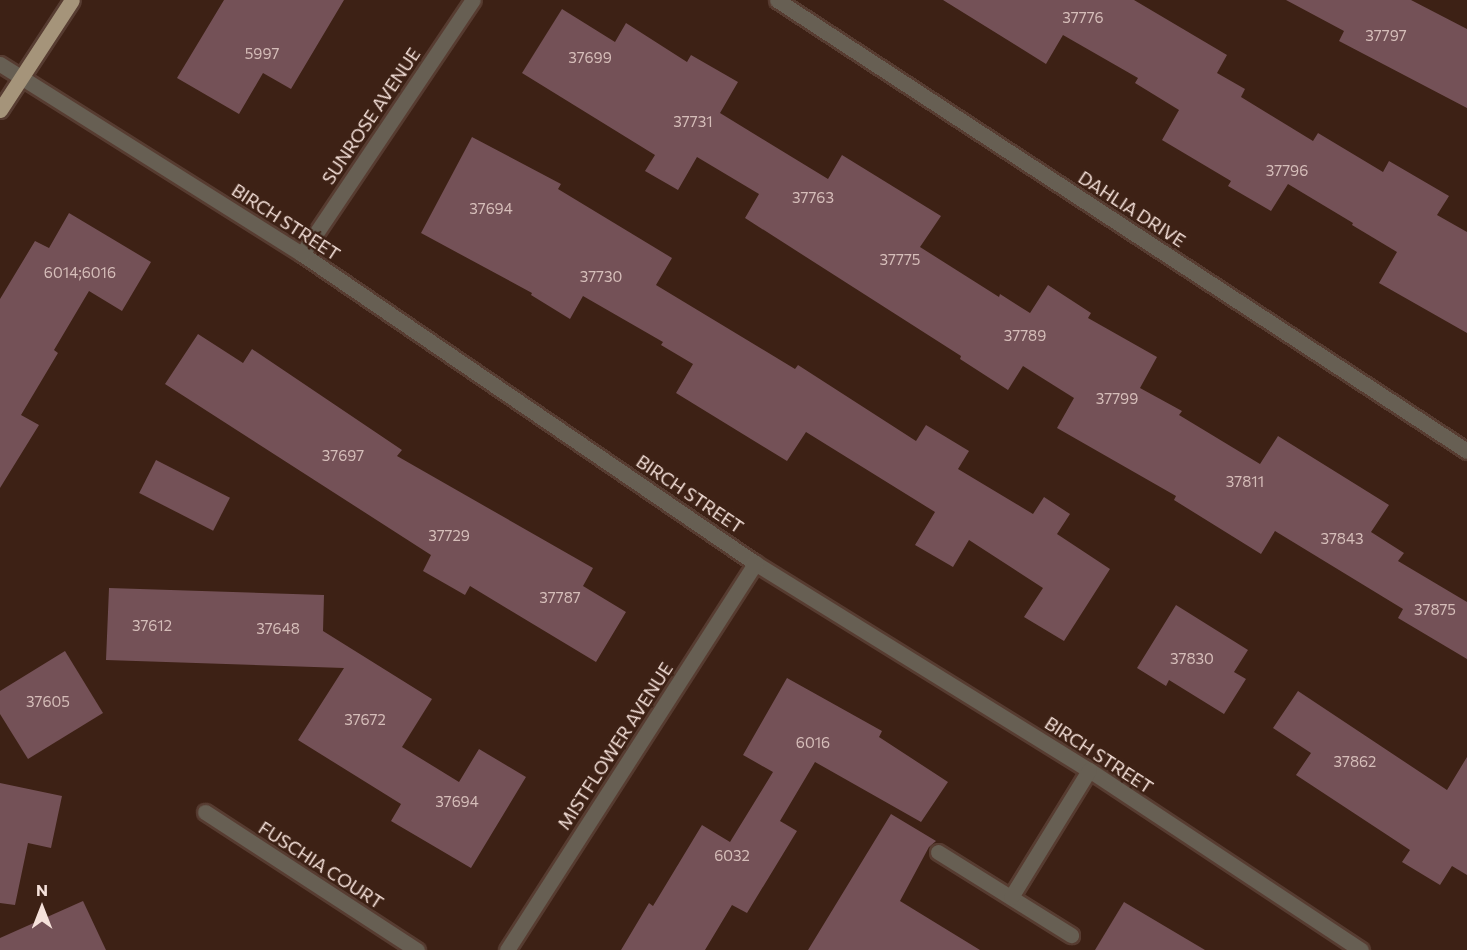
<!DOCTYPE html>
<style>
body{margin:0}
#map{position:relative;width:1467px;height:950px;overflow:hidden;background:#3d2115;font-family:Commissioner,sans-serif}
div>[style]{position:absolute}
.building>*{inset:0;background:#745157;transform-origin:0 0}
.roads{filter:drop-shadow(2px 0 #573c31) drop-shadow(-2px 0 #573c31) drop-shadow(0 2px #573c31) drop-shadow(0 -2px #573c31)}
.minor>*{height:15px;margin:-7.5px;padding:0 7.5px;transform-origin:7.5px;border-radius:7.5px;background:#675f53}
.major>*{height:15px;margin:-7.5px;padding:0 7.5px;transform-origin:7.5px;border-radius:7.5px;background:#a5947a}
span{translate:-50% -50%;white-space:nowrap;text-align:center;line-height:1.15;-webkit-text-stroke:4.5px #3d2115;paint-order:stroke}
.number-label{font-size:15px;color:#d5bdb9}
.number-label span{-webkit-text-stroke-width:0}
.street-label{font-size:18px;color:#f5e1da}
.north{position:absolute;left:12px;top:878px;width:60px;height:60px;-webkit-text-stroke:4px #3d2115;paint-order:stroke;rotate:0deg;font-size:16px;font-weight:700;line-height:24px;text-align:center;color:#f5e1da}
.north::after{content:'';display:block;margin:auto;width:21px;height:27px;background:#f5e1da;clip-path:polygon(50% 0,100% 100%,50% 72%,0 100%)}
</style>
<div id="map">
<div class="building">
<i style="clip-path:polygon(224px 0,344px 0,291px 89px,263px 73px,239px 114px,177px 78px)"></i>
<i style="clip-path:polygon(943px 0,1134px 0,1227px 55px,1217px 73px,1245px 89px,1241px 97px,1313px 141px,1318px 133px,1383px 172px,1389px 161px,1449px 196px,1437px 215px,1467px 232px,1467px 333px,1379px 283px,1397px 252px,1352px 225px,1353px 223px,1288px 184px,1271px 211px,1228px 186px,1231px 181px,1162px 140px,1179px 110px,1135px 83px,1138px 78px,1063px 35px,1046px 64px)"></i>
<i style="clip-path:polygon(1286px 0,1411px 0,1467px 29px,1467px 108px,1339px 41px,1344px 31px)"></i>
<i style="clip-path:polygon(562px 9px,615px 42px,626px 23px,687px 62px,691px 55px,738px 82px,720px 113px,828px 179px,842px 155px,941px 216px,920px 247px,999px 297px,1000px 294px,1030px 313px,1048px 285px,1091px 313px,1088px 318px,1157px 357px,1140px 388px,1182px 411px,1179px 415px,1260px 464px,1278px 436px,1389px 505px,1371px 532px,1404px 553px,1398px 561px,1467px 602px,1467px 659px,1398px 618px,1403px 609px,1275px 531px,1261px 554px,1174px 500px,1176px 496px,1057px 428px,1074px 398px,1023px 366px,1008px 390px,960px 359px,961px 356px,745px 218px,759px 194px,697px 157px,678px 190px,645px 171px,655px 155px,522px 73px)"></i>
<i style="clip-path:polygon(472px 137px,561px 184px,558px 189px,672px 258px,656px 285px,795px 369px,798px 365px,916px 441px,926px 425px,969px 451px,958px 469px,1033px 514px,1044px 497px,1070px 514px,1057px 534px,1110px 569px,1064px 641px,1024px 617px,1043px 588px,969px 540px,953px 567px,915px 545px,935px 512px,806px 432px,787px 461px,676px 393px,693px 364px,661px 345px,663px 342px,583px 296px,570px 319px,531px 295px,532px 293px,421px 233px)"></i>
<i style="clip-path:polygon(69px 213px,151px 262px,122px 311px,89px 291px,54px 350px,58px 353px,21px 415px,39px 425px,0 488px,0 299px,35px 241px,49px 248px)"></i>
<i style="clip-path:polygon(198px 334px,243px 363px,252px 349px,402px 450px,397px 456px,593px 568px,583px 586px,626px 612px,596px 662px,470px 586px,465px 595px,423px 571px,431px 555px,165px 384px)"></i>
<i style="left:156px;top:460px;width:83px;height:37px;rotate:27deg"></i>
<i style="clip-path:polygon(109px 588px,324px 595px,323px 631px,432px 699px,402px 747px,459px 782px,479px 749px,526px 777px,471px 868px,391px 821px,401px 804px,298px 740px,344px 668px,106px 660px)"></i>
<i style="clip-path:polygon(1176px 605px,1248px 650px,1234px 672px,1246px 679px,1224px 714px,1169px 680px,1166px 686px,1137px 668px)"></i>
<i style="clip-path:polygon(65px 651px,103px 713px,28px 759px,0 714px,0 691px)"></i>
<i style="clip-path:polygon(787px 678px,882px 731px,879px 737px,948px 782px,921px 822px,815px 762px,780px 821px,797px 831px,747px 913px,732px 905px,705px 950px,621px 950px,649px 903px,653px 906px,702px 825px,730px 842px,773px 772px,743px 755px)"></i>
<i style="clip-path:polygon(1298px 691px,1447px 790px,1467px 757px,1467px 875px,1452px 866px,1440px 885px,1402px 862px,1410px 850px,1296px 775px,1311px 753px,1273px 728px)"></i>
<i style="clip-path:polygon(0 783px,62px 796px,51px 848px,28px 843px,15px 905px,0 903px)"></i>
<i style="clip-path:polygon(891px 814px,936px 841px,929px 847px,900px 901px,980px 950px,808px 950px)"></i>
<i style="clip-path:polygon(83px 901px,106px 950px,0 950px,0 938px)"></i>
<i style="clip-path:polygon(1124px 902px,1205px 950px,1095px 950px)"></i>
</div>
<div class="roads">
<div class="minor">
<i style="left:777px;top:0;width:824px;rotate:33.17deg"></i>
<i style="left:0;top:64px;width:357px;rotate:32.2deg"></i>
<i style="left:302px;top:254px;width:548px;rotate:34.3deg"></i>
<i style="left:755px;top:563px;width:393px;rotate:31.8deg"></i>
<i style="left:1089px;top:770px;width:326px;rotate:33.5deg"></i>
<i style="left:302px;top:254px;width:306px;rotate:-56.1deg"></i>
<i style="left:205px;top:812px;width:253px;rotate:33.1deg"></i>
<i style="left:938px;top:852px;width:157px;rotate:32deg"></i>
<i style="left:1011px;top:897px;width:149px;rotate:-58.4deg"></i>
<i style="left:507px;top:950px;width:460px;rotate:-57.3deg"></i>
</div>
<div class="major">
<i style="left:0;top:110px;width:131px;rotate:-56.8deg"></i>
</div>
</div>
<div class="number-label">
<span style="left:1083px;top:18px">37776</span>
<span style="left:1386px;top:36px">37797</span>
<span style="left:262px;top:54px">5997</span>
<span style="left:590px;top:58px">37699</span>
<span style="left:693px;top:122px">37731</span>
<span style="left:1287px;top:171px">37796</span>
<span style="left:813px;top:198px">37763</span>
<span style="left:491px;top:209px">37694</span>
<span style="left:900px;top:260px">37775</span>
<span style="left:80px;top:273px">6014;6016</span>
<span style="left:601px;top:277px">37730</span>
<span style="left:1025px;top:336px">37789</span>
<span style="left:1117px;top:399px">37799</span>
<span style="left:343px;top:456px">37697</span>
<span style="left:1245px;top:482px">37811</span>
<span style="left:449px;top:536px">37729</span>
<span style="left:1342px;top:539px">37843</span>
<span style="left:560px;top:598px">37787</span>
<span style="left:1435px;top:610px">37875</span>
<span style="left:152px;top:626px">37612</span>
<span style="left:278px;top:629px">37648</span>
<span style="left:1192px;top:659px">37830</span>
<span style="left:48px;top:702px">37605</span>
<span style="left:365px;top:720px">37672</span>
<span style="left:813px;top:743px">6016</span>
<span style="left:1355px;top:762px">37862</span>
<span style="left:457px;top:802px">37694</span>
<span style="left:732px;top:856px">6032</span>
</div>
<div class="street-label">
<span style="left:371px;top:116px;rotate:-56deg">SUNROSE AVENUE</span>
<span style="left:1132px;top:209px;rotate:33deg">DAHLIA DRIVE</span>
<span style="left:286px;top:222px;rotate:33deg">BIRCH STREET</span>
<span style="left:690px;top:494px;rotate:34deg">BIRCH STREET</span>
<span style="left:615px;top:746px;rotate:-57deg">MISTFLOWER AVENUE</span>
<span style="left:1099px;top:755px;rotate:33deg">BIRCH STREET</span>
<span style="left:321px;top:865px;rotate:33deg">FUSCHIA COURT</span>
</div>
<div class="north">N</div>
</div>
